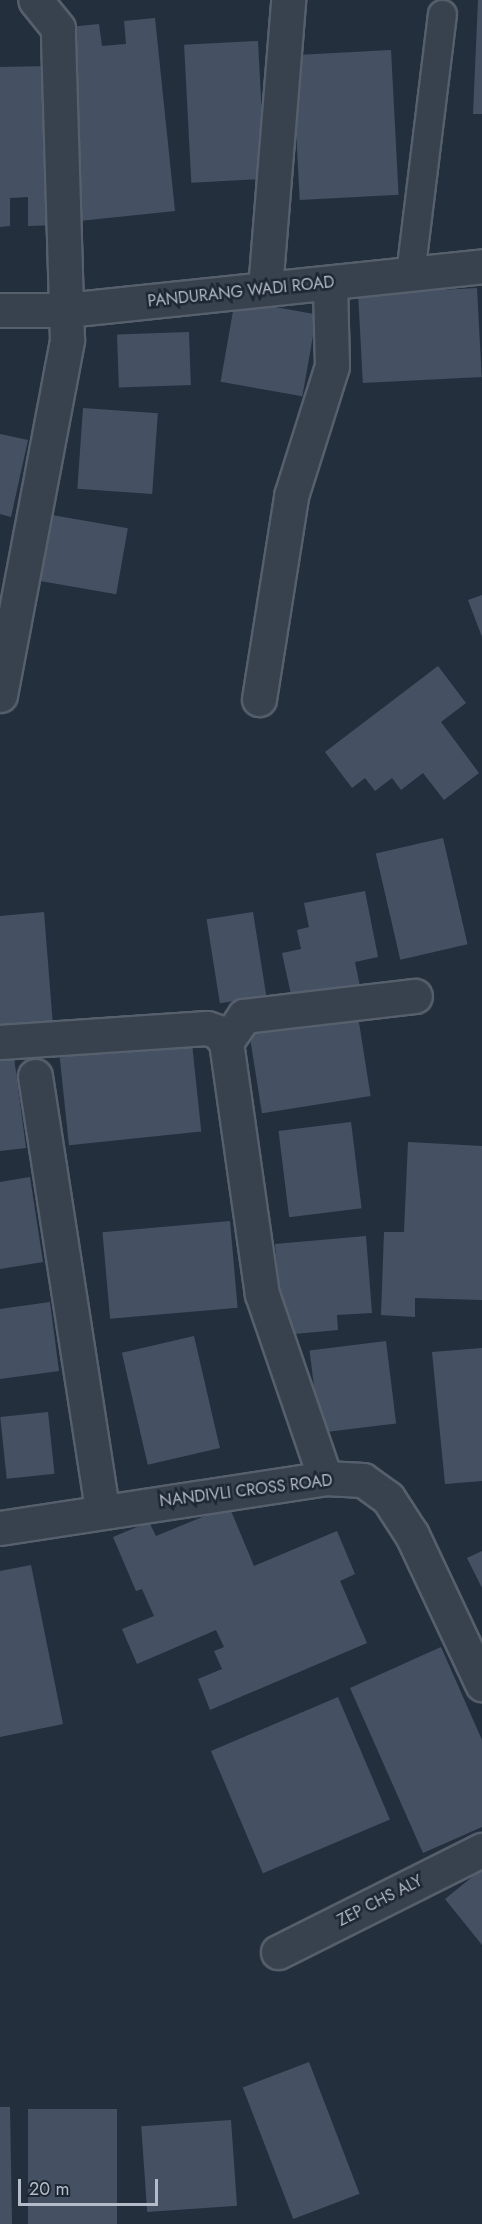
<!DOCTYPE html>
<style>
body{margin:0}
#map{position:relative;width:482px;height:2224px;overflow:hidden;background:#242f3e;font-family:Jost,sans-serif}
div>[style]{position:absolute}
.building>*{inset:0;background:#455162;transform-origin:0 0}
.roads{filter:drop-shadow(2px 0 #565f6c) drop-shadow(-2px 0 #565f6c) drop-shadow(0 2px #565f6c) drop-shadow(0 -2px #565f6c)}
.service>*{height:27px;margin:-13.5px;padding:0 13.5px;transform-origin:13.5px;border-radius:13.5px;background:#38414e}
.minor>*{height:33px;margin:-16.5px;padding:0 16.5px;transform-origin:16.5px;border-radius:16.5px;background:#38414e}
span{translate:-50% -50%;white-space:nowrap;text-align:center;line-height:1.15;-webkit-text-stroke:5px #1d2633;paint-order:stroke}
.street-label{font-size:16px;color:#b4bcc9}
.scale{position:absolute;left:18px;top:2179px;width:140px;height:27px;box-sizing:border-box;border:3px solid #b4bcc9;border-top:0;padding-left:8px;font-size:18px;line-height:21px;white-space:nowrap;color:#b4bcc9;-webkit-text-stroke:4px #1d2633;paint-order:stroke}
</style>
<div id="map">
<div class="building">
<i style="clip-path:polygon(478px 0,482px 0,482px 114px,473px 114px)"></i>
<i style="clip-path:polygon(155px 18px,175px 211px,79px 221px,58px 28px,99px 24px,102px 46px,126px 44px,124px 21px)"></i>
<i style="left:258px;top:41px;width:138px;height:74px;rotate:87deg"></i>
<i style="left:391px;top:50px;width:145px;height:99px;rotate:87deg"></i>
<i style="clip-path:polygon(52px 66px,56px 225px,28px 226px,28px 197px,10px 198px,10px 226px,0 227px,0 67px)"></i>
<i style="left:477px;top:288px;width:89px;height:119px;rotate:87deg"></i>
<i style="left:235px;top:300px;width:83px;height:83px;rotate:10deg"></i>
<i style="left:189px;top:332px;width:53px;height:72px;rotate:88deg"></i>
<i style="left:83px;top:408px;width:75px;height:81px;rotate:4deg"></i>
<i style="clip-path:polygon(0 434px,28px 440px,11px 517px,0 514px)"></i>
<i style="left:52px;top:515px;width:77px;height:67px;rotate:10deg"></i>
<i style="clip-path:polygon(482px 595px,482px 637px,468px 600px)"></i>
<i style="clip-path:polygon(438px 666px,466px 703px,441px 722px,479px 773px,444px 800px,423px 773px,401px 790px,392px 778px,375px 791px,365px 778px,352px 788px,325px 752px)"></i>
<i style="left:443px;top:838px;width:109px;height:69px;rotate:77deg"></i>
<i style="clip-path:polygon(365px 891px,378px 957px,355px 962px,361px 991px,293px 1004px,282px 953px,301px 949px,297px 930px,309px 927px,304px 903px)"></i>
<i style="clip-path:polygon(44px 912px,53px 1026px,0 1031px,0 916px)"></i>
<i style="left:253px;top:912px;width:85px;height:47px;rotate:81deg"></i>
<i style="left:357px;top:1010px;width:87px;height:110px;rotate:81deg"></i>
<i style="left:191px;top:1034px;width:98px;height:133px;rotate:84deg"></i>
<i style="clip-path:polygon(14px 1057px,26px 1148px,0 1151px,0 1058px)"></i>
<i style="left:351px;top:1122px;width:87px;height:73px;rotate:83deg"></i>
<i style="clip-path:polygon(408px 1142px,482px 1146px,482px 1300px,415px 1298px,415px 1317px,381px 1315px,384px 1232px,404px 1232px)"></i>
<i style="clip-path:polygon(30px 1177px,43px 1262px,0 1269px,0 1182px)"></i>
<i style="left:230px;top:1221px;width:87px;height:128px;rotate:85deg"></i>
<i style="clip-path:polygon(366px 1236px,372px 1313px,337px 1315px,338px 1330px,283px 1335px,275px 1244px)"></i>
<i style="clip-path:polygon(50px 1302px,59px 1371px,0 1379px,0 1309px)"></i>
<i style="left:194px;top:1336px;width:115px;height:74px;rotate:77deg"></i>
<i style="left:386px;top:1341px;width:83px;height:77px;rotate:83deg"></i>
<i style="clip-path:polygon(482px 1348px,482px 1481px,445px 1484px,432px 1352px)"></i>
<i style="left:48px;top:1412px;width:62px;height:48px;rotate:84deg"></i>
<i style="clip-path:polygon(229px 1506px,254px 1566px,337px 1531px,355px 1574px,340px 1581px,367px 1643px,210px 1710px,198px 1679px,222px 1669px,214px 1651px,224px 1647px,216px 1630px,137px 1664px,122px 1629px,154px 1616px,142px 1589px,136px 1591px,113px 1537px,149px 1522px,156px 1536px)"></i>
<i style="clip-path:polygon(482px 1551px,482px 1588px,467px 1558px)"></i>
<i style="clip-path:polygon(31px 1565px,63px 1724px,0 1737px,0 1571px)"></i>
<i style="clip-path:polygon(441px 1647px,482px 1740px,482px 1827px,423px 1853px,350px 1688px)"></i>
<i style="left:338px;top:1697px;width:133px;height:138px;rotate:67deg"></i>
<i style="clip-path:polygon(482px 1869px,482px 1945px,445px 1899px)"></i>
<i style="left:309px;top:2062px;width:141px;height:71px;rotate:69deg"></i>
<i style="clip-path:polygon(0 2107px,10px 2107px,12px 2224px,0 2224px)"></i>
<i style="left:28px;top:2109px;width:89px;height:115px"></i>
<i style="left:231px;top:2120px;width:86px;height:90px;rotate:86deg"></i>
</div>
<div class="roads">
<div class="service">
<i style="left:410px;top:274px;width:262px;rotate:-83deg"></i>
</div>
<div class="minor">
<i style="left:265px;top:289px;width:290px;rotate:-85.4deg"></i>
<i style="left:0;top:310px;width:66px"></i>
<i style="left:66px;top:310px;width:418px;rotate:-6deg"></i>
<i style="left:0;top:695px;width:361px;rotate:-79.3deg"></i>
<i style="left:67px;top:340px;width:312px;rotate:-91.7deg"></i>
<i style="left:58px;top:28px;width:36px;rotate:-129deg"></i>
<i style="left:259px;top:699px;width:206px;rotate:-81deg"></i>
<i style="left:291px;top:496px;width:136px;rotate:-72.5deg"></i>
<i style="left:332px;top:366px;width:83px;rotate:-91.4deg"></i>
<i style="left:0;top:1042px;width:207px;rotate:-3.9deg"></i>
<i style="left:207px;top:1028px;width:12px;rotate:20deg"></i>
<i style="left:218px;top:1032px;width:13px;rotate:51deg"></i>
<i style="left:226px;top:1042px;width:255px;rotate:81.9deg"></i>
<i style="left:262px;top:1294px;width:194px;rotate:71.1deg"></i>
<i style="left:226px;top:1042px;width:32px;rotate:-55deg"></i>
<i style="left:244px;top:1016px;width:172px;rotate:-6.7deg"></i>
<i style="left:35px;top:1076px;width:440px;rotate:81.2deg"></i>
<i style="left:0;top:1528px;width:329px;rotate:-8.7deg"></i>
<i style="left:325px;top:1478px;width:38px;rotate:3deg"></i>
<i style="left:363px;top:1480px;width:31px;rotate:36deg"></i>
<i style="left:388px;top:1498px;width:44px;rotate:57deg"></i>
<i style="left:412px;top:1535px;width:165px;rotate:64.8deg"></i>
<i style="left:278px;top:1952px;width:228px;rotate:-26.6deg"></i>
</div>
</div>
<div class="street-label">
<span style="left:241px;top:292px;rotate:-6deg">PANDURANG WADI ROAD</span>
<span style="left:246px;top:1491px;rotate:-7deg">NANDIVLI CROSS ROAD</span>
<span style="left:380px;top:1901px;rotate:-27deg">ZEP CHS ALY</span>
</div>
<div class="scale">20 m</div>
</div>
